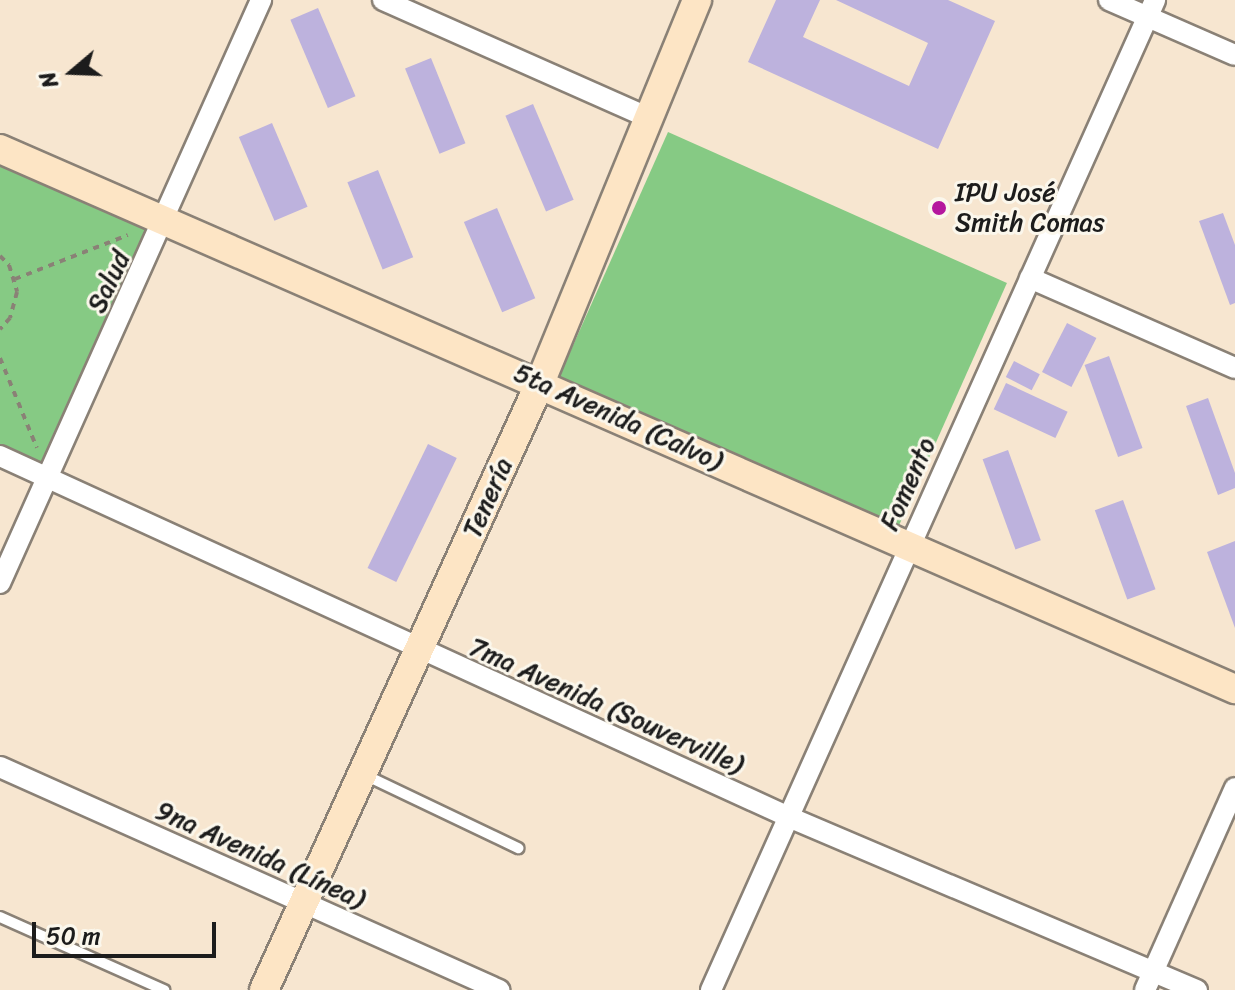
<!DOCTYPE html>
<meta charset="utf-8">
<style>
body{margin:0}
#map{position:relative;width:1235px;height:990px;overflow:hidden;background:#f7e6d0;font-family:Sriracha,sans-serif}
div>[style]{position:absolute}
.green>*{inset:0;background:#86ca84;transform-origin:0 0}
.building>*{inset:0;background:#bdb2dd;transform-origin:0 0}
.path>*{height:4px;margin-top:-2px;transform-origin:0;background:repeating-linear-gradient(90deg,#8a8176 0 6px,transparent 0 12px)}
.roads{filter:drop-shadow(2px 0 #8a8176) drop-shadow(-2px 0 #8a8176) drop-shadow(0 2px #8a8176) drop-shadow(0 -2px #8a8176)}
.lane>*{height:10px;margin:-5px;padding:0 5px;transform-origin:5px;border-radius:5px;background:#fff}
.street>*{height:20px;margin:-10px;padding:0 10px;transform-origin:10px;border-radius:10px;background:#fff}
.secondary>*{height:28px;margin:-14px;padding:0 14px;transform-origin:14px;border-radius:14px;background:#fde5c5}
.dots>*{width:22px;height:22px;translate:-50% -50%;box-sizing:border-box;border:4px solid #fbf7ec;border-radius:50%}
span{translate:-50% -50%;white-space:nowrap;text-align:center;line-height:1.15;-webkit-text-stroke:6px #fbf7ec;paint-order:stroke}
.poi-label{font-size:26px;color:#1c1c1c}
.left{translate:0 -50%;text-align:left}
.street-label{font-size:26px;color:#1c1c1c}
.north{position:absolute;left:32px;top:32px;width:80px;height:80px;-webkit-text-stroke:6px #fbf7ec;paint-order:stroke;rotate:251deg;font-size:22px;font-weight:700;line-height:32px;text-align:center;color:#1c1c1c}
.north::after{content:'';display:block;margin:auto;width:28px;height:36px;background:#1c1c1c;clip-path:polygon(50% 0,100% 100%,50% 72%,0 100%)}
.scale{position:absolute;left:32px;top:922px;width:184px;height:36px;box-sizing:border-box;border:4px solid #1c1c1c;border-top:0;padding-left:10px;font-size:24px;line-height:28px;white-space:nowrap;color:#1c1c1c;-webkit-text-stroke:6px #fbf7ec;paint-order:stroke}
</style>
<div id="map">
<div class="green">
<i style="left:668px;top:132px;width:371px;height:269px;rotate:24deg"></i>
<i style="clip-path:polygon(0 159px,149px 226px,44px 465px,0 445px)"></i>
</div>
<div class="building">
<i style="clip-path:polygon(776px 0,820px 0,803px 37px,909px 86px,928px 43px,836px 0,948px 0,995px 21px,938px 149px,748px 62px)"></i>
<i style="left:318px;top:8px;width:96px;height:30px;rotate:67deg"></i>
<i style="left:431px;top:58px;width:92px;height:28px;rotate:68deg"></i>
<i style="left:533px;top:104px;width:104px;height:30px;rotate:67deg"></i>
<i style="left:272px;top:123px;width:91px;height:36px;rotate:67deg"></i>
<i style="left:378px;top:170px;width:94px;height:33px;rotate:68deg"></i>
<i style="left:497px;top:208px;width:98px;height:36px;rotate:67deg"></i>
<i style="clip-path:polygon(1223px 213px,1235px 245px,1235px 303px,1230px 305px,1199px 221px)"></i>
<i style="left:1067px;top:323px;width:33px;height:55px;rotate:27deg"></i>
<i style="left:1109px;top:356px;width:98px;height:26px;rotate:70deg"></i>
<i style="left:1014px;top:361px;width:29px;height:18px;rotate:27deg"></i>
<i style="left:1006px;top:383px;width:68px;height:29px;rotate:25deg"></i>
<i style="clip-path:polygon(1208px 398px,1235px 473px,1235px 488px,1218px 495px,1186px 406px)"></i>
<i style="left:428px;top:444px;width:32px;height:138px;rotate:26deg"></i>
<i style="left:1008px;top:450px;width:96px;height:27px;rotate:70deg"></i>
<i style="left:1123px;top:500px;width:95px;height:30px;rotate:70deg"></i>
<i style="clip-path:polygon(1235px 541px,1235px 628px,1207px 552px)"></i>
</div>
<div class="path">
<i style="left:0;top:256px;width:13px;rotate:45deg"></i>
<i style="left:9px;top:265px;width:28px;rotate:73deg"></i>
<i style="left:17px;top:292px;width:27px;rotate:105deg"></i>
<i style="left:10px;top:318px;width:15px;rotate:132deg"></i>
<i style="left:15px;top:279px;width:121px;rotate:-21.3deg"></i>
<i style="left:0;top:358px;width:97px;rotate:67.7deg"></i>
</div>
<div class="roads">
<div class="lane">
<i style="left:365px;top:775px;width:170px;rotate:25.5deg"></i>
<i style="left:0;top:917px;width:180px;rotate:24deg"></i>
</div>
<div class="street">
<i style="left:383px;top:0;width:289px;rotate:23.9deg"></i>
<i style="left:1109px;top:0;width:137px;rotate:23.6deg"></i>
<i style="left:1030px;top:278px;width:224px;rotate:23.7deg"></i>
<i style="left:0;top:456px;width:870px;rotate:24.59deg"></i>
<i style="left:791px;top:818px;width:441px;rotate:23deg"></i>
<i style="left:0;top:583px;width:639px;rotate:-65.88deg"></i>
<i style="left:0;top:767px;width:547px;rotate:24.08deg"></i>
<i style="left:711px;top:990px;width:1085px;rotate:-65.84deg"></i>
<i style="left:1145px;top:990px;width:221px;rotate:-66deg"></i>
</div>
<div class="secondary">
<i style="left:0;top:149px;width:1348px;rotate:23.62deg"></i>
<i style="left:264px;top:990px;width:667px;rotate:-65.55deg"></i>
<i style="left:540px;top:383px;width:414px;rotate:-67.7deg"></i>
</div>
</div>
<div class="dots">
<i style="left:939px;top:208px;background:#b5179e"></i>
</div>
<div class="poi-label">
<span class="left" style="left:955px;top:208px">IPU José<br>Smith Comas</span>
</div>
<div class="street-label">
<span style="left:109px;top:282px;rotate:-65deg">Salud</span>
<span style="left:618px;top:417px;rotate:24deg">5ta Avenida (Calvo)</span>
<span style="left:908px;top:484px;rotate:-66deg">Fomento</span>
<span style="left:488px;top:498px;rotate:-66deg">Tenería</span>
<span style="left:606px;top:706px;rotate:24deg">7ma Avenida (Souverville)</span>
<span style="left:260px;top:855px;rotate:24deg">9na Avenida (Línea)</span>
</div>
<div class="north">N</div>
<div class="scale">50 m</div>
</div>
